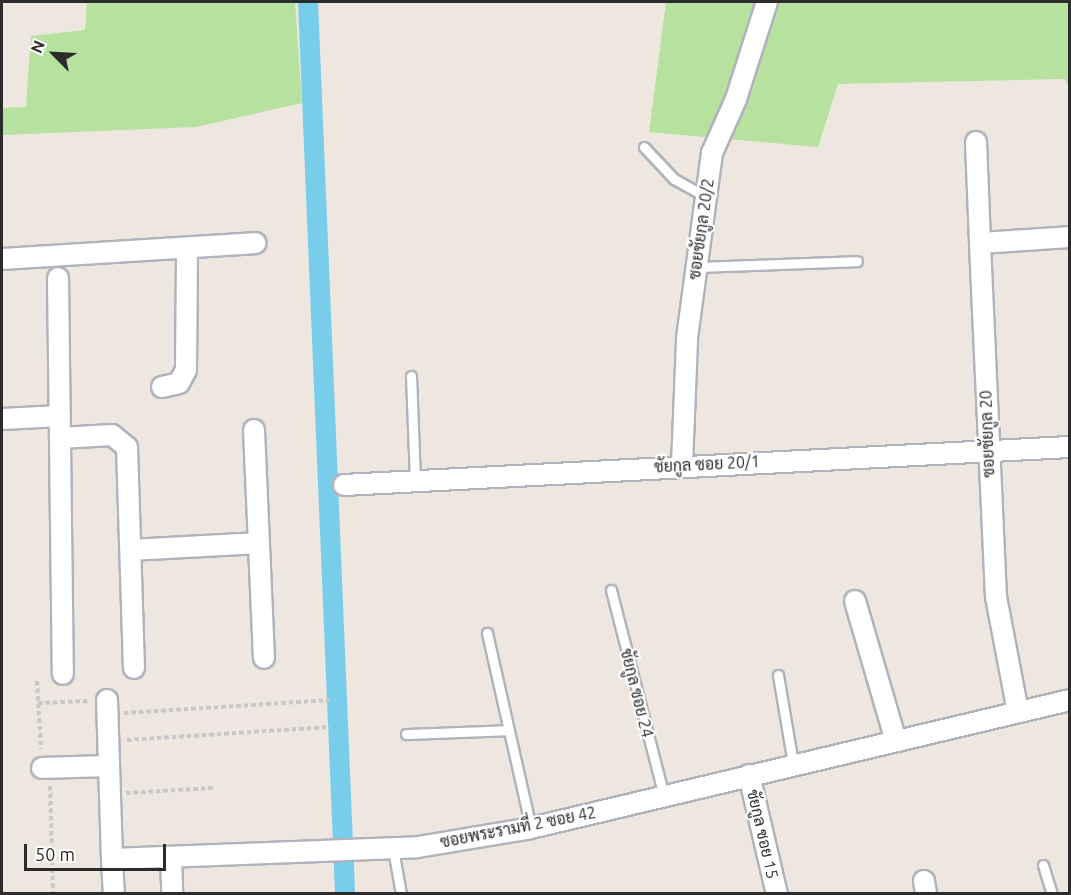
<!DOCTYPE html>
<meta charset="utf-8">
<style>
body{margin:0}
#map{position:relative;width:1071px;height:895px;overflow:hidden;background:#ede7e0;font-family:Ubuntu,Sarabun,sans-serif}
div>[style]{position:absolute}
.green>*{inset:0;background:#b7e19f}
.canal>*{height:20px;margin:-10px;padding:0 10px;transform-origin:10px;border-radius:10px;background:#78ceea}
.path>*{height:4px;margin-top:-2px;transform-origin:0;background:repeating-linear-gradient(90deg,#c8c8c8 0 4.5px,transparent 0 7.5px)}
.roads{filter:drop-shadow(2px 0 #b0b2bc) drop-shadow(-2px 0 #b0b2bc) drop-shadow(0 2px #b0b2bc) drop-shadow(0 -2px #b0b2bc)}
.service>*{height:9px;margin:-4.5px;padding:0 4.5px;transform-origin:4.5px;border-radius:4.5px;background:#fff}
.minor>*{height:20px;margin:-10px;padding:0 10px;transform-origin:10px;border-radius:10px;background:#fff}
span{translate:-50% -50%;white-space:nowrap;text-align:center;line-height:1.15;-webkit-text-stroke:4.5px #fff;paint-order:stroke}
.street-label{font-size:16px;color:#2c2c2c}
.frame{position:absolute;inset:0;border:3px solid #2c2c2c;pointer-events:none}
.north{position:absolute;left:24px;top:24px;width:60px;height:60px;-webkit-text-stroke:4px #fff;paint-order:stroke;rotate:294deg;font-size:16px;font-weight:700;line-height:24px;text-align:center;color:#2c2c2c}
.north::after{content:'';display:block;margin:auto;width:21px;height:27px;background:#2c2c2c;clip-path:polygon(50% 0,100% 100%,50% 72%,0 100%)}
.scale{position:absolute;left:24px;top:844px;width:142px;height:27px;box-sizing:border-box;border:3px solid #2c2c2c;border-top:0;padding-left:8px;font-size:18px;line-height:21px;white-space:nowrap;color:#2c2c2c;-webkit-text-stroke:4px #fff;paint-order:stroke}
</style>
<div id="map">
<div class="green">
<i style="clip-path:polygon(87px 2px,295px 2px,302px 103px,196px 127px,2px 135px,2px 108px,26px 107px,31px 36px,85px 30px)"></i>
<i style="clip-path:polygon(666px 2px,1069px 2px,1069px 89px,1065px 79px,838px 84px,818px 147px,649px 132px)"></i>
</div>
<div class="canal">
<i style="left:308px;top:2px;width:893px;rotate:87.62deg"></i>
</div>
<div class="path">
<i style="left:37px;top:681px;width:68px;rotate:86.6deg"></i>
<i style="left:38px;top:703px;width:51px;rotate:-2.2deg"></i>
<i style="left:124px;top:713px;width:206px;rotate:-3.6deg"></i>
<i style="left:127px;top:740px;width:203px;rotate:-3.7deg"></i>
<i style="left:50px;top:786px;width:108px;rotate:88.4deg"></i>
<i style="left:126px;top:793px;width:87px;rotate:-3.3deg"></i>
</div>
<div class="roads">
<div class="service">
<i style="left:644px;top:147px;width:44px;rotate:46.8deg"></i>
<i style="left:674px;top:179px;width:37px;rotate:29deg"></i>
<i style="left:696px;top:267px;width:161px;rotate:-2.1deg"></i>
<i style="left:411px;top:376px;width:105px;rotate:87.8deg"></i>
<i style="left:611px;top:590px;width:213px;rotate:75.6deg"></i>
<i style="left:487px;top:633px;width:200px;rotate:77.3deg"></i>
<i style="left:778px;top:675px;width:90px;rotate:80.4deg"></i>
<i style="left:406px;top:734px;width:102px;rotate:-2.2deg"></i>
<i style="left:393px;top:849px;width:46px;rotate:79.9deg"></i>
<i style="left:1043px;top:865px;width:30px;rotate:73deg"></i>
</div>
<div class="minor">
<i style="left:976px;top:142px;width:101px;rotate:87.7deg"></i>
<i style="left:2px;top:259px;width:254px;rotate:-3.6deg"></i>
<i style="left:58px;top:278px;width:396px;rotate:89.3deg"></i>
<i style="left:162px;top:387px;width:17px;rotate:-13deg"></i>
<i style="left:179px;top:383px;width:15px;rotate:-62deg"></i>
<i style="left:186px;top:370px;width:121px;rotate:-89.5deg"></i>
<i style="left:2px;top:419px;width:58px;rotate:-3deg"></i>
<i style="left:254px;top:430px;width:228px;rotate:87.5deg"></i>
<i style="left:60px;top:438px;width:52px;rotate:-3.3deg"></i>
<i style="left:112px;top:435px;width:19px;rotate:39deg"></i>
<i style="left:127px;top:447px;width:221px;rotate:88.2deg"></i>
<i style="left:682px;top:465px;width:127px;rotate:-87.7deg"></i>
<i style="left:687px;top:338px;width:187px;rotate:-82.3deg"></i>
<i style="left:712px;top:153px;width:59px;rotate:-66deg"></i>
<i style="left:736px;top:99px;width:102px;rotate:-72.3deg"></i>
<i style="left:344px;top:485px;width:727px;rotate:-3deg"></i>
<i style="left:131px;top:550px;width:128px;rotate:-3.1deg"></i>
<i style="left:855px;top:601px;width:146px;rotate:73.7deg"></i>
<i style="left:107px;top:700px;width:159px;rotate:88.2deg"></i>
<i style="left:112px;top:859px;width:306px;rotate:-2.2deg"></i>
<i style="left:418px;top:847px;width:115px;rotate:-9.5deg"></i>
<i style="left:531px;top:828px;width:554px;rotate:-13.36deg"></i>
<i style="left:1018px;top:712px;width:117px;rotate:-100.8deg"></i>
<i style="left:996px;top:597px;width:354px;rotate:-92.6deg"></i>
<i style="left:980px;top:243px;width:90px;rotate:-3.8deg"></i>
<i style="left:42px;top:768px;width:65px;rotate:-1.8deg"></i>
<i style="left:749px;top:775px;width:122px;rotate:76.8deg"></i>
<i style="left:171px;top:857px;width:37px;rotate:88deg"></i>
<i style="left:112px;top:859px;width:35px;rotate:87deg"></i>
<i style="left:924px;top:881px;width:13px;rotate:81deg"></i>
</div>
</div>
<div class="street-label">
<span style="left:701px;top:229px;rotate:-82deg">ซอยชัยกูล 20/2</span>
<span style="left:987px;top:434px;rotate:-92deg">ซอยชัยกูล 20</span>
<span style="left:707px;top:464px;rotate:-3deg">ชัยกูล ซอย 20/1</span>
<span style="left:637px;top:693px;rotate:76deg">ชัยกูล ซอย 24</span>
<span style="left:518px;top:827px;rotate:-11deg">ซอยพระรามที่ 2 ซอย 42</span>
<span style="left:763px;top:834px;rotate:77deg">ชัยกูล ซอย 15</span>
</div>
<div class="frame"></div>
<div class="north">N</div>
<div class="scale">50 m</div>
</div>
